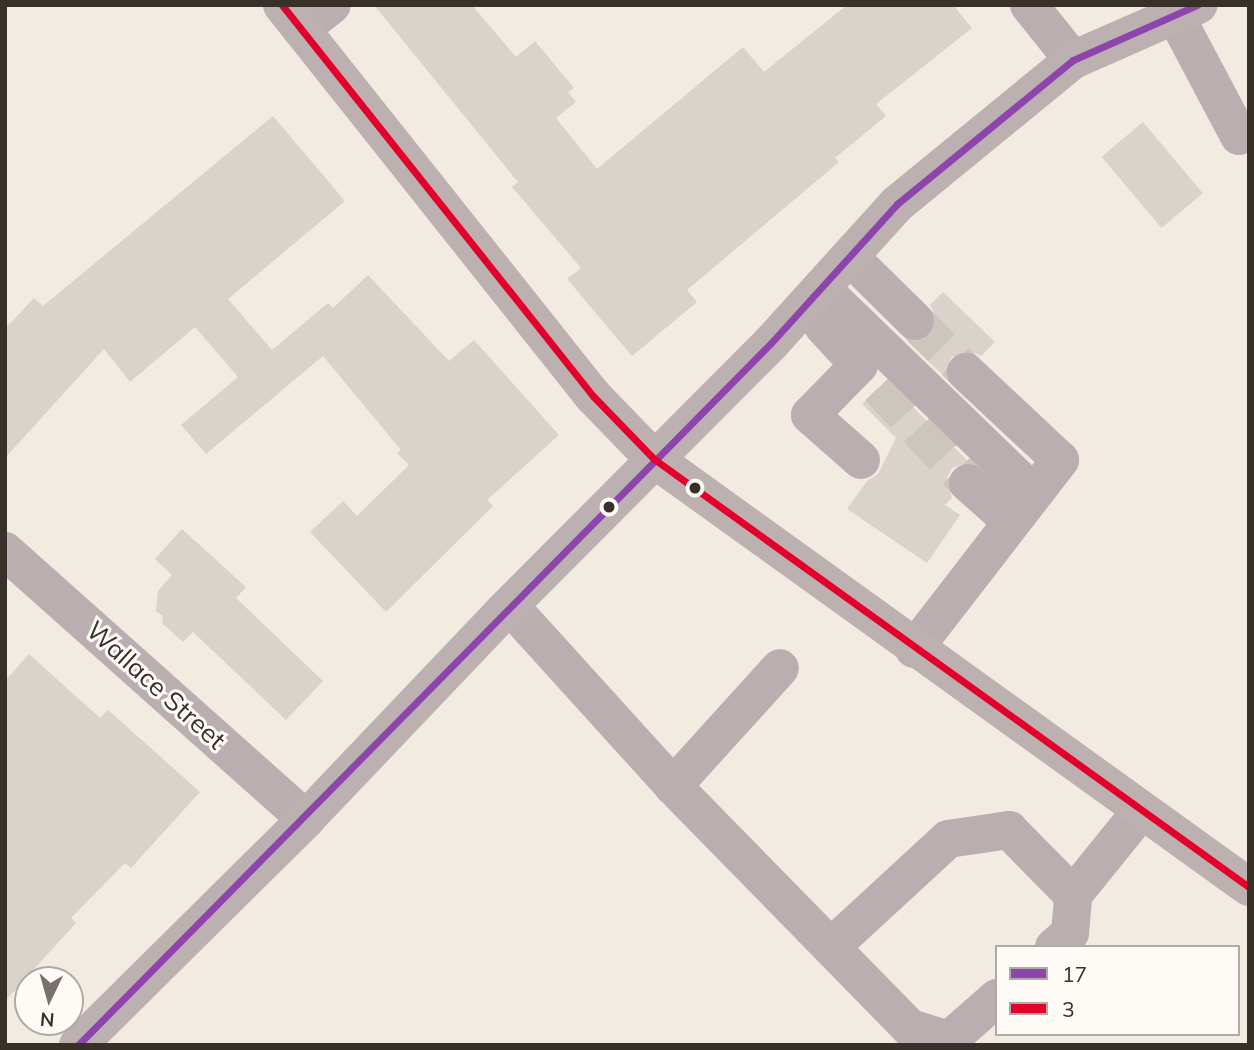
<!DOCTYPE html>
<style>
body{margin:0}
#map{position:relative;width:1254px;height:1050px;overflow:hidden;background:#f2ebe1;font-family:Mulish,sans-serif}
div>[style]{position:absolute}
.building>*{inset:0;background:#d9d3cb;transform-origin:0 0}
.minor-tunnel>*{height:38px;margin-top:-19px;transform-origin:0;background:repeating-linear-gradient(90deg,#cdc6bc 0 38px,transparent 0 57px)}
.minor>*{height:38px;margin:-19px;padding:0 19px;transform-origin:19px;border-radius:19px;background:#baaeb1}
.major>*{height:38px;margin:-19px;padding:0 19px;transform-origin:19px;border-radius:19px;background:#bcb0b0}
.bus-1>*{height:7px;margin:-3.5px;padding:0 3.5px;transform-origin:3.5px;border-radius:3.5px;background:#8e44ad}
.bus-2>*{height:7px;margin:-3.5px;padding:0 3.5px;transform-origin:3.5px;border-radius:3.5px;background:#e4002b}
.dots>*{width:19px;height:19px;translate:-50% -50%;box-sizing:border-box;border:4px solid #fefbf7;border-radius:50%}
span{translate:-50% -50%;white-space:nowrap;text-align:center;line-height:1.15;-webkit-text-stroke:6px #fefbf7;paint-order:stroke}
.street-label{font-size:26px;color:#37312a}
.frame{position:absolute;inset:0;border:7px solid #37312a;pointer-events:none}
.legend{position:absolute;left:995px;top:945px;width:245px;height:91px;box-sizing:border-box;background:#fefbf7;border:2px solid #aeaaa5;margin:0;padding:9px 12px;list-style:none;font-size:21px;color:#37312a}
.legend li{display:flex;align-items:center;gap:14px;height:35px}
.legend b{width:35px;border:2px solid #aeaaa5}
.north{position:absolute;left:14px;top:966px;width:70px;height:70px;box-sizing:border-box;background:#fefbf7;border:2px solid #aeaaa5;border-radius:50%;rotate:185deg;font-size:19px;font-weight:700;line-height:28px;text-align:center;color:#37312a}
.north::after{content:'';display:block;margin:auto;width:24px;height:32px;background:#78726a;clip-path:polygon(50% 0,100% 100%,50% 72%,0 100%)}
</style>
<div id="map">
<div class="building">
<i style="clip-path:polygon(374px 5px,472px 5px,516px 57px,535px 41px,574px 88px,568px 92px,576px 102px,556px 118px,597px 169px,743px 47px,764px 72px,847px 5px,953px 5px,972px 28px,876px 104px,886px 116px,835px 158px,839px 162px,687px 290px,697px 302px,632px 356px,567px 279px,581px 268px,512px 187px,518px 182px)"></i>
<i style="clip-path:polygon(273px 116px,345px 201px,228px 299px,272px 350px,328px 303px,333px 308px,368px 275px,449px 361px,474px 340px,559px 435px,487px 500px,493px 506px,386px 612px,310px 532px,343px 501px,357px 516px,409px 465px,397px 453px,401px 450px,323px 356px,206px 454px,181px 425px,238px 377px,195px 327px,130px 382px,104px 349px,5px 458px,5px 329px,34px 298px,43px 306px)"></i>
<i style="left:1143px;top:122px;width:93px;height:54px;rotate:50deg"></i>
<i style="clip-path:polygon(943px 292px,995px 342px,981px 356px,970px 351px,951px 357px,945px 377px,907px 341px,920px 342px,931px 336px,936px 316px,930px 305px)"></i>
<i style="clip-path:polygon(886px 381px,969px 462px,952px 468px,947px 478px,952px 498px,945px 505px,960px 515px,927px 563px,847px 509px,867px 481px,878px 474px,896px 438px,862px 404px)"></i>
<i style="clip-path:polygon(182px 529px,246px 587px,236px 598px,323px 681px,286px 720px,193px 632px,183px 642px,162px 623px,163px 616px,156px 611px,158px 591px,172px 575px,155px 559px)"></i>
<i style="clip-path:polygon(29px 654px,100px 718px,108px 710px,200px 792px,131px 868px,125px 863px,71px 918px,76px 923px,5px 1001px,5px 681px)"></i>
</div>
<div class="minor-tunnel">
<i style="left:915px;top:321px;width:72px;rotate:45deg"></i>
<i style="left:879px;top:387px;width:131px;rotate:47.2deg"></i>
</div>
<div class="minor">
<i style="left:1029px;top:5px;width:70px;rotate:51.3deg"></i>
<i style="left:1175px;top:15px;width:137px;rotate:62.1deg"></i>
<i style="left:301px;top:29px;width:39px;rotate:-38deg"></i>
<i style="left:850px;top:257px;width:91px;rotate:44.6deg"></i>
<i style="left:821px;top:288px;width:295px;rotate:44deg"></i>
<i style="left:823px;top:326px;width:53px;rotate:47.3deg"></i>
<i style="left:859px;top:365px;width:70px;rotate:134.4deg"></i>
<i style="left:810px;top:415px;width:68px;rotate:41.4deg"></i>
<i style="left:968px;top:483px;width:57px;rotate:41.5deg"></i>
<i style="left:5px;top:551px;width:403px;rotate:41.7deg"></i>
<i style="left:510px;top:606px;width:243px;rotate:47.8deg"></i>
<i style="left:673px;top:786px;width:339px;rotate:45.6deg"></i>
<i style="left:910px;top:1028px;width:41px;rotate:17.1deg"></i>
<i style="left:949px;top:1040px;width:64px;rotate:-41.2deg"></i>
<i style="left:914px;top:649px;width:239px;rotate:-52.3deg"></i>
<i style="left:1060px;top:460px;width:129px;rotate:-136.9deg"></i>
<i style="left:673px;top:786px;width:159px;rotate:-47.8deg"></i>
<i style="left:831px;top:947px;width:159px;rotate:-42.7deg"></i>
<i style="left:948px;top:839px;width:62px;rotate:-8.4deg"></i>
<i style="left:1009px;top:830px;width:91px;rotate:45.4deg"></i>
<i style="left:1054px;top:947px;width:21px;rotate:-41deg"></i>
<i style="left:1070px;top:933px;width:38px;rotate:-85deg"></i>
<i style="left:1073px;top:895px;width:108px;rotate:-51deg"></i>
</div>
<div class="major">
<i style="left:282px;top:5px;width:500px;rotate:51.5deg"></i>
<i style="left:593px;top:396px;width:88px;rotate:45.9deg"></i>
<i style="left:654px;top:459px;width:733px;rotate:35.73deg"></i>
<i style="left:78px;top:1045px;width:321px;rotate:-44.7deg"></i>
<i style="left:306px;top:819px;width:287px;rotate:-46.4deg"></i>
<i style="left:504px;top:611px;width:378px;rotate:-45.1deg"></i>
<i style="left:771px;top:343px;width:188px;rotate:-47.8deg"></i>
<i style="left:897px;top:204px;width:227px;rotate:-39.3deg"></i>
<i style="left:1073px;top:60px;width:137px;rotate:-23.7deg"></i>
</div>
<div class="bus-1">
<i style="left:78px;top:1045px;width:986px;rotate:-45.37deg"></i>
<i style="left:771px;top:343px;width:188px;rotate:-47.8deg"></i>
<i style="left:897px;top:204px;width:227px;rotate:-39.3deg"></i>
<i style="left:1073px;top:60px;width:136px;rotate:-23.9deg"></i>
</div>
<div class="bus-2">
<i style="left:282px;top:5px;width:500px;rotate:51.5deg"></i>
<i style="left:593px;top:396px;width:88px;rotate:45.9deg"></i>
<i style="left:654px;top:459px;width:733px;rotate:35.73deg"></i>
</div>
<div class="dots">
<i style="left:695px;top:488px;background:#37312a"></i>
<i style="left:609px;top:507px;background:#37312a"></i>
</div>
<div class="street-label">
<span style="left:156px;top:685px;rotate:42deg">Wallace Street</span>
</div>
<div class="frame"></div>
<ul class="legend">
<li><b style="height:9px;background:#8e44ad"></b>17</li>
<li><b style="height:9px;background:#e4002b"></b>3</li>
</ul>
<div class="north">N</div>
</div>
